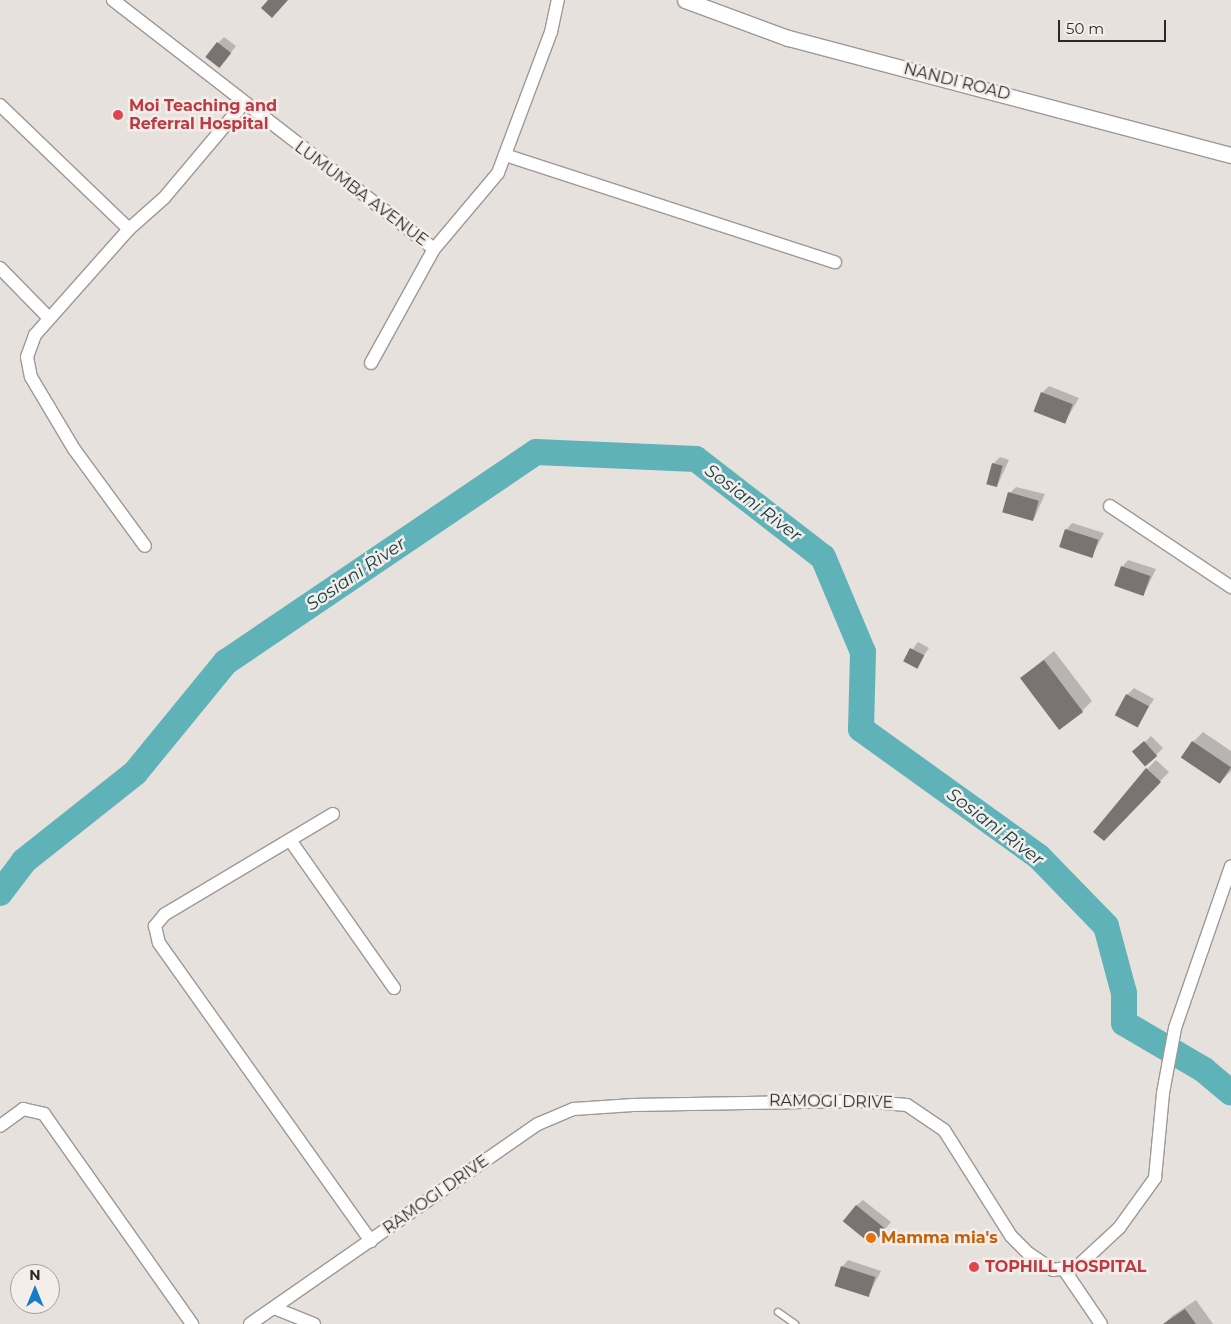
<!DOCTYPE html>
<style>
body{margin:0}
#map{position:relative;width:1231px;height:1324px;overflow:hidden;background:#e7e1de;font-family:Montserrat,sans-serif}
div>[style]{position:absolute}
.shadow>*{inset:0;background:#0003;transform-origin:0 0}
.river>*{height:26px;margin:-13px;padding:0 13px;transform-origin:13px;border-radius:13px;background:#60b2b9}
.building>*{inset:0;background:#797471;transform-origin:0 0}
.roads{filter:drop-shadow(1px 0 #9e9896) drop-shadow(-1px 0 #9e9896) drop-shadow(0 1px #9e9896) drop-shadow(0 -1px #9e9896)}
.service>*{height:6px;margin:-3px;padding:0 3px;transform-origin:3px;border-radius:3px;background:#fff}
.minor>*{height:12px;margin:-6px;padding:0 6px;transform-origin:6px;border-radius:6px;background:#fff}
.tertiary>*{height:15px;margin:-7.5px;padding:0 7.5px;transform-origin:7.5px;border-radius:7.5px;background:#fff}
.dots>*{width:14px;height:14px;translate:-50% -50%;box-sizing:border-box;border:2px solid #f4eeeb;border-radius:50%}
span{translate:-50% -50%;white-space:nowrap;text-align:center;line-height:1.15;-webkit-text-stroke:5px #f4eeeb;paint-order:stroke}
.street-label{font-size:16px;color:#2b2928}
.health-label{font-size:16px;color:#be3a42;font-weight:700}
.left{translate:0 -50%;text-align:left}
.food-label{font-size:16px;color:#c56008;font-weight:700}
.water-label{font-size:18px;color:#194144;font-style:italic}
.north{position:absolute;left:10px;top:1264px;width:50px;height:50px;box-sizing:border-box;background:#f4eeeb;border:1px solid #a49f9d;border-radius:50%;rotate:0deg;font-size:14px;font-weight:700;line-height:20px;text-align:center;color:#2b2928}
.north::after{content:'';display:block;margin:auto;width:18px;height:22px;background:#177cc8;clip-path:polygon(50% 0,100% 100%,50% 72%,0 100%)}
.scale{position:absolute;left:1058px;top:20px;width:108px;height:22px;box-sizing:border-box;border:2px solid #2b2928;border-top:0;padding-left:6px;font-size:15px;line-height:18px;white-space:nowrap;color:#2b2928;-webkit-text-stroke:4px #f4eeeb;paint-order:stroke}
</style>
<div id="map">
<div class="shadow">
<i style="clip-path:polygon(224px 37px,236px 46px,225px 60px,218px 43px)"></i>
<i style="clip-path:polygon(1049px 386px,1079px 398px,1065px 422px,1042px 393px)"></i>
<i style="clip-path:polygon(1000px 457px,1009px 460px,997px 486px,993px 464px)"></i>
<i style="clip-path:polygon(1016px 487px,1045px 494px,1034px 519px,1010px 493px)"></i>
<i style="clip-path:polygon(1072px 523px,1104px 533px,1092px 556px,1066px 530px)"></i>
<i style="clip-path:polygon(1128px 560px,1156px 569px,1144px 594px,1122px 567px)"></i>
<i style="clip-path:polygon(918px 642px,929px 648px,916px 667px,904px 661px)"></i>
<i style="clip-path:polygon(1054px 651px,1092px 701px,1082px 711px,1021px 678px)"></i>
<i style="clip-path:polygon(1134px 688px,1154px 699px,1137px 725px,1127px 695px)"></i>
<i style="clip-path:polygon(1203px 732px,1231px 751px,1231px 771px,1220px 782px,1193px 742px)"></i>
<i style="left:1151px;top:736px;width:17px;height:23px;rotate:45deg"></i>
<i style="clip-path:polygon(1156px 760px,1169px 772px,1113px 830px,1147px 769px)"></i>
<i style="clip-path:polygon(863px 1200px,891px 1222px,873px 1243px,856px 1206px)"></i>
<i style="clip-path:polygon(848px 1260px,881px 1271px,868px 1296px,842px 1267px)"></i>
<i style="clip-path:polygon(1196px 1300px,1213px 1324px,1164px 1324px,1172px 1316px)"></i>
</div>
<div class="river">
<i style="left:0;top:893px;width:40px;rotate:-53deg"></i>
<i style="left:24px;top:861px;width:142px;rotate:-38.4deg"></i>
<i style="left:135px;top:773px;width:144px;rotate:-50.7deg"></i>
<i style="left:226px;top:662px;width:374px;rotate:-34.1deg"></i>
<i style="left:536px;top:452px;width:160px;rotate:2.5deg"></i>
<i style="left:696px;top:459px;width:160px;rotate:37.7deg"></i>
<i style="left:823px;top:557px;width:103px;rotate:67.2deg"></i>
<i style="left:863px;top:652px;width:77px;rotate:91.5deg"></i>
<i style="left:861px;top:729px;width:219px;rotate:35.7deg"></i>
<i style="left:1039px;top:857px;width:96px;rotate:45.8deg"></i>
<i style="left:1106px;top:926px;width:69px;rotate:75deg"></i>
<i style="left:1124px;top:993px;width:30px;rotate:90deg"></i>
<i style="left:1124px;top:1023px;width:93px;rotate:30.4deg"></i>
<i style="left:1204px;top:1070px;width:35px;rotate:40deg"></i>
</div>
<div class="building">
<i style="clip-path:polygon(268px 0,288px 0,272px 18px,261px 8px)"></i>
<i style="left:217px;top:42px;width:18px;height:19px;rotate:38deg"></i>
<i style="left:1041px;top:392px;width:34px;height:21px;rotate:21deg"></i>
<i style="left:992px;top:463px;width:11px;height:22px;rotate:15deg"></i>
<i style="left:1008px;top:492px;width:32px;height:21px;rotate:16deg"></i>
<i style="left:1065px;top:529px;width:35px;height:19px;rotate:18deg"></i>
<i style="left:1121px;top:566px;width:31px;height:21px;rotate:19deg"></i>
<i style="left:910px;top:648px;width:16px;height:15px;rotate:27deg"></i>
<i style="left:1044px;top:660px;width:65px;height:30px;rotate:53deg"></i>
<i style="left:1126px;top:694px;width:26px;height:24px;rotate:28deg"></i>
<i style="left:1144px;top:741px;width:20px;height:16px;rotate:49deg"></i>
<i style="left:1192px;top:741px;width:47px;height:20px;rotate:34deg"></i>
<i style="clip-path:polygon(1146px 768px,1161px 782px,1104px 841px,1093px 832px)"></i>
<i style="left:856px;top:1205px;width:38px;height:21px;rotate:39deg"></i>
<i style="left:841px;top:1266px;width:36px;height:21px;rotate:18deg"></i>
<i style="clip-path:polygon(1185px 1309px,1196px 1324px,1163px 1324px)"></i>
</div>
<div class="roads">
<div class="service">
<i style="left:778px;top:1312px;width:21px;rotate:35deg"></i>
</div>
<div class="minor">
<i style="left:113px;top:0;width:406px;rotate:37.8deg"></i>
<i style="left:434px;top:249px;width:99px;rotate:-49.9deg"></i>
<i style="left:498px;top:173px;width:151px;rotate:-69.4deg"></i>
<i style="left:551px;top:32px;width:33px;rotate:-78deg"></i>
<i style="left:0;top:105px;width:179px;rotate:43.9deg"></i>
<i style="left:129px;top:229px;width:47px;rotate:-41.5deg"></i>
<i style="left:164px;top:198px;width:124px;rotate:-49.9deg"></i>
<i style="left:505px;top:155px;width:347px;rotate:18deg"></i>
<i style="left:129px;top:229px;width:142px;rotate:131.6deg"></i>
<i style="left:35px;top:335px;width:23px;rotate:110deg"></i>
<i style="left:27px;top:357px;width:20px;rotate:79deg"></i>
<i style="left:31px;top:377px;width:84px;rotate:59.2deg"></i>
<i style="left:74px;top:449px;width:120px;rotate:53.8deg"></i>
<i style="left:0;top:268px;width:70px;rotate:45.6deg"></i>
<i style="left:371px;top:363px;width:130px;rotate:-61.1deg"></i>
<i style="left:1110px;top:506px;width:146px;rotate:33.8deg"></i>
<i style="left:333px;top:814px;width:196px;rotate:149.2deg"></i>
<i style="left:165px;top:914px;width:16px;rotate:130deg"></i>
<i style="left:155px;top:926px;width:17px;rotate:77deg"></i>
<i style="left:159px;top:943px;width:366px;rotate:54.6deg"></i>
<i style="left:290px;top:840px;width:181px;rotate:54.9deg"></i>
<i style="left:0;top:1126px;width:29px;rotate:-36deg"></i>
<i style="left:23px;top:1109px;width:22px;rotate:13deg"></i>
<i style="left:44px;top:1114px;width:257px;rotate:54.8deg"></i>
<i style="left:1065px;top:1271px;width:64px;rotate:55.8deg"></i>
<i style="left:274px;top:1308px;width:43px;rotate:21.8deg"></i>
<i style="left:250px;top:1324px;width:351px;rotate:-34.8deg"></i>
<i style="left:538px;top:1124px;width:39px;rotate:-23deg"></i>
<i style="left:574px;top:1109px;width:59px;rotate:-3.9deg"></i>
<i style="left:633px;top:1105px;width:226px;rotate:-1deg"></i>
<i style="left:859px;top:1101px;width:48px;rotate:4.8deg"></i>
<i style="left:907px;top:1105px;width:45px;rotate:34deg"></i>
<i style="left:944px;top:1130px;width:125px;rotate:57.7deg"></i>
<i style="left:1011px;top:1236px;width:24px;rotate:45deg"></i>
<i style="left:1028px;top:1253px;width:30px;rotate:34deg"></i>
<i style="left:1053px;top:1270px;width:25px;rotate:-9deg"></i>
<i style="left:1078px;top:1266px;width:56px;rotate:-42.8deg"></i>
<i style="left:1119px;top:1228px;width:62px;rotate:-54.2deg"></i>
<i style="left:1155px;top:1178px;width:85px;rotate:-84.6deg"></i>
<i style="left:1163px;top:1093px;width:66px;rotate:-79.5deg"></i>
<i style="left:1175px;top:1028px;width:171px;rotate:-70.9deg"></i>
</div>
<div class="tertiary">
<i style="left:685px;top:0;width:110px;rotate:20.3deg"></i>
<i style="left:788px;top:38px;width:458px;rotate:14.8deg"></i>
</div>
</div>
<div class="dots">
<i style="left:118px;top:115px;background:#e0444e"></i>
<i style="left:871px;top:1238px;background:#e8710a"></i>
<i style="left:974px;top:1267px;background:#e0444e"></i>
</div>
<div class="street-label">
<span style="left:957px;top:82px;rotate:14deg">NANDI ROAD</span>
<span style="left:361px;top:194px;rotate:37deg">LUMUMBA AVENUE</span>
<span style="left:831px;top:1102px;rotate:1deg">RAMOGI DRIVE</span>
<span style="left:436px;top:1195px;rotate:-35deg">RAMOGI DRIVE</span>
</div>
<div class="health-label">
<span class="left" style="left:129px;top:115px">Moi Teaching and<br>Referral Hospital</span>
<span class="left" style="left:985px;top:1267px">TOPHILL HOSPITAL</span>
</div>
<div class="food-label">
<span class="left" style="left:881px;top:1238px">Mamma mia's</span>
</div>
<div class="water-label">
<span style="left:753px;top:503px;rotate:37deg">Sosiani River</span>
<span style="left:356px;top:574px;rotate:-34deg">Sosiani River</span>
<span style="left:995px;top:827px;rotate:37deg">Sosiani River</span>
</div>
<div class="north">N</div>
<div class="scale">50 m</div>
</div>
